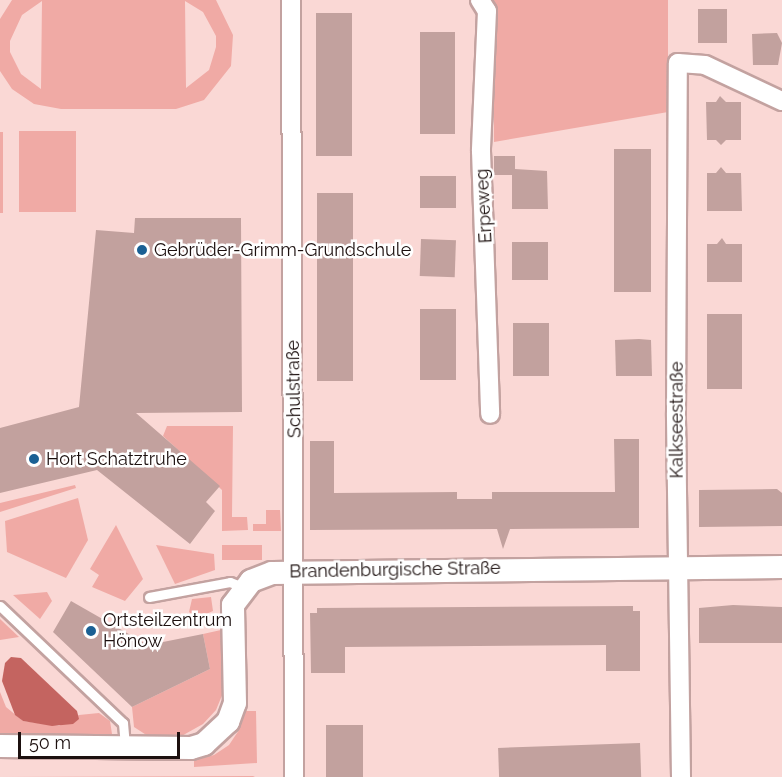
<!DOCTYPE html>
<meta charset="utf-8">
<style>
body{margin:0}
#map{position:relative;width:782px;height:777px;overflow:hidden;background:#fad8d5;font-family:Raleway,sans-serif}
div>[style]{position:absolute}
.green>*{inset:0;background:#f0aaa5;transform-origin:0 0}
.water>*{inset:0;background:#c46460}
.building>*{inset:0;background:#c2a19e;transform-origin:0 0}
.roads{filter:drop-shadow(2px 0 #c3a2a0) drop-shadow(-2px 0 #c3a2a0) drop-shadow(0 2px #c3a2a0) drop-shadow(0 -2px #c3a2a0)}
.service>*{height:9px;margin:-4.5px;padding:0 4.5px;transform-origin:4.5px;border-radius:4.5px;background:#fff}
.minor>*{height:18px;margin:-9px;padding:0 9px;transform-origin:9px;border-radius:9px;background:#fff}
.tertiary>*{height:22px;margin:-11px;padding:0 11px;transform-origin:11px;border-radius:11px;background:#fff}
.dots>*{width:16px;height:16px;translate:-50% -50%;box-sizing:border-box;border:3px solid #fff;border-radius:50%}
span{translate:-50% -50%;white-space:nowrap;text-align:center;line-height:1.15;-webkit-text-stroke:5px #fff;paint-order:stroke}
.street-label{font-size:18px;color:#1c100f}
.poi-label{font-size:18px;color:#1c100f}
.left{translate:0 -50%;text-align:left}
.scale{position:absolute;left:18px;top:732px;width:162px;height:27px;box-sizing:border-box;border:3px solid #1c100f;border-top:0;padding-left:8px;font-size:18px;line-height:21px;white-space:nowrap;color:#1c100f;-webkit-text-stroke:4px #fff;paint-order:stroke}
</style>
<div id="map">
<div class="green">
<i style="clip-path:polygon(evenodd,12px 0,216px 0,233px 35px,231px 66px,204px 100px,176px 109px,61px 109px,34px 104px,12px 89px,0 71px,0 19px,12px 0,42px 1px,41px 88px,41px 89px,21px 74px,10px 52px,10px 41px,22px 15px,42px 1px,12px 0,185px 1px,203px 12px,216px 36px,216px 47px,209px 70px,186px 88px,185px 1px)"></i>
<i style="clip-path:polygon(493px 0,668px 0,668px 112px,494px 142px)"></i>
<i style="left:19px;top:131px;width:57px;height:81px"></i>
<i style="left:0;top:132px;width:3px;height:81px"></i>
<i style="clip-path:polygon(167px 426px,233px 426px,232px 517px,247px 517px,248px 530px,222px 531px,222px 490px,163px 436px)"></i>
<i style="clip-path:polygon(75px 485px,76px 488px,0 512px,0 503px)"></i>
<i style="clip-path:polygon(78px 498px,88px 540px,66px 578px,7px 552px,5px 521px)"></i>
<i style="clip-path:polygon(266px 510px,280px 510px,281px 531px,253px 531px,253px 524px,266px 524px)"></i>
<i style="clip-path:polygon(116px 525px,143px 579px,125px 601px,92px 587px,99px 575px,90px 569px)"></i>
<i style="clip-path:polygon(156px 545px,214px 554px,215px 570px,175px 584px)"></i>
<i style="left:222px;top:545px;width:40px;height:15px"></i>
<i style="clip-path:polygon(47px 592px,52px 601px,40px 619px,13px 595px)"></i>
<i style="clip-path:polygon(211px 597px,213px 611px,197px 618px,189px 612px,192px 599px)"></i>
<i style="clip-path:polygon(0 619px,19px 637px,0 640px)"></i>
<i style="clip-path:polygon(221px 630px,223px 693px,216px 710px,203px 724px,178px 738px,151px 738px,134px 727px,132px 707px,210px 669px,203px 634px)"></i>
<i style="clip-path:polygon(0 692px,6px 707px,23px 721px,59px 726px,79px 715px,99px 713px,110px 721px,112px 734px,108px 738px,14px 739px,0 734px)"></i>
<i style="clip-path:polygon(243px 711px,256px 711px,257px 763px,194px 767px,194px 760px,214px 755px,229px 745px,239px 730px)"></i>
<i style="clip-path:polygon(253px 776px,255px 777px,1px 777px)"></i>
</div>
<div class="water">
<i style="clip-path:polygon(11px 657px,21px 658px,77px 711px,79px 719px,73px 724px,52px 726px,23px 721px,15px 715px,2px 681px,5px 663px)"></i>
</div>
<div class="building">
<i style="left:698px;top:9px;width:29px;height:34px"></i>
<i style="left:316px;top:13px;width:36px;height:143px"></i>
<i style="left:455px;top:32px;width:102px;height:35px;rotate:90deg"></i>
<i style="clip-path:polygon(777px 33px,782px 43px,778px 65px,753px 65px,752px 34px)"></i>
<i style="clip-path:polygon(720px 96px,726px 102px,741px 102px,741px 140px,726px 140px,721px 145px,716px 140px,707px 140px,706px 102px,716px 102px)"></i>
<i style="left:651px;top:149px;width:143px;height:37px;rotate:90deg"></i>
<i style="clip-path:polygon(494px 156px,515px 156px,515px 169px,547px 171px,548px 209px,512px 209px,512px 175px,494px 175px)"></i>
<i style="clip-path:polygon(721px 167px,726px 173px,741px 173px,742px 211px,707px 211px,707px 173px,716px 173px)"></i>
<i style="left:420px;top:176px;width:36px;height:32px"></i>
<i style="left:317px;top:193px;width:36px;height:188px"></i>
<i style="clip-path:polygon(135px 218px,241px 218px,242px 412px,136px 413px,220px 486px,206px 502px,215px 511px,190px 544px,97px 470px,0 493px,0 428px,79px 407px,96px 230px,134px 233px)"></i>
<i style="clip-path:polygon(722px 238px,726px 244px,742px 244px,742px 282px,707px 282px,707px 244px,717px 244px)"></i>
<i style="left:421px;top:239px;width:35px;height:37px;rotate:2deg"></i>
<i style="left:512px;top:242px;width:36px;height:38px"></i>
<i style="left:420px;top:309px;width:36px;height:71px"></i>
<i style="left:707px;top:314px;width:35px;height:75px"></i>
<i style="left:513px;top:323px;width:36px;height:53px"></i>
<i style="clip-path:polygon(639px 339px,651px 340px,652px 376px,616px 376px,615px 340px)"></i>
<i style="clip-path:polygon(614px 439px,639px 439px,639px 528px,510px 529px,503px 549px,497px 529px,310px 530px,310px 441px,334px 441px,334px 493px,457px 492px,457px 499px,492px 499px,492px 492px,615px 492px)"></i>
<i style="clip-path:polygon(777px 489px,782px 493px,782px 526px,699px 527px,699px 490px)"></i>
<i style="clip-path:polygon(71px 601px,148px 645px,203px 634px,210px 669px,132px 707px,53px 632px)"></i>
<i style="clip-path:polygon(733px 605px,782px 607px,782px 643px,699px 643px,699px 608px)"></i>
<i style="clip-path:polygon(633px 606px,633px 611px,640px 611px,640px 671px,606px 671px,606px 645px,345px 647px,345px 673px,311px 673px,310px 613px,317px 613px,317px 608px)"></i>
<i style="left:326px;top:725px;width:37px;height:52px"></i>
<i style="left:640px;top:743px;width:34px;height:142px;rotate:88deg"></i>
</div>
<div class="roads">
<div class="service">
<i style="left:149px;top:597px;width:82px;rotate:-10.5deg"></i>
<i style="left:230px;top:582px;width:16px;rotate:22deg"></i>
<i style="left:0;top:606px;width:170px;rotate:43.6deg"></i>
<i style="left:123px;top:723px;width:25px;rotate:85deg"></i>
</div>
<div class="minor">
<i style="left:291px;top:0;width:777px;rotate:89.78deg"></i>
<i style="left:480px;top:0;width:13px;rotate:58deg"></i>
<i style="left:487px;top:11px;width:140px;rotate:92.5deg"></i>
<i style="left:481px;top:151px;width:263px;rotate:88deg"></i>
<i style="left:681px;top:777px;width:364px;rotate:-90.8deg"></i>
<i style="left:676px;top:413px;width:350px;rotate:-89.7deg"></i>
<i style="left:678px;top:63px;width:27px;rotate:4deg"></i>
<i style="left:705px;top:65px;width:85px;rotate:25.1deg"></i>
</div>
<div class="tertiary">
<i style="left:0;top:746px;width:191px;rotate:0.6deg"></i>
<i style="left:191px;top:748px;width:14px;rotate:-17deg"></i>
<i style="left:204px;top:744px;width:33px;rotate:-43deg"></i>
<i style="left:228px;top:722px;width:20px;rotate:-70deg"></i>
<i style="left:235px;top:703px;width:98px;rotate:-91.2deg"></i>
<i style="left:233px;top:605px;width:30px;rotate:-53deg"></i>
<i style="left:251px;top:581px;width:22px;rotate:-21deg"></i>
<i style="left:272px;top:573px;width:510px;rotate:-0.67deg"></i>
</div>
</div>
<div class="dots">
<i style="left:142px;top:250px;background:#1a6094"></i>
<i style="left:34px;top:459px;background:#1a6094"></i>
<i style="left:91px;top:631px;background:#1a6094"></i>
</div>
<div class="street-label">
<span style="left:484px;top:206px;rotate:-93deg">Erpeweg</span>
<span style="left:294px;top:389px;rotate:-91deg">Schulstraße</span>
<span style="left:677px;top:420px;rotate:-90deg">Kalkseestraße</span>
<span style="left:395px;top:570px;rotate:-1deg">Brandenburgische Straße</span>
</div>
<div class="poi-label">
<span class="left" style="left:154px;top:250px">Gebrüder-Grimm-Grundschule</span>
<span class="left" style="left:46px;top:459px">Hort Schatztruhe</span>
<span class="left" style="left:103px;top:631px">Ortsteilzentrum<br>Hönow</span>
</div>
<div class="scale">50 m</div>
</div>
